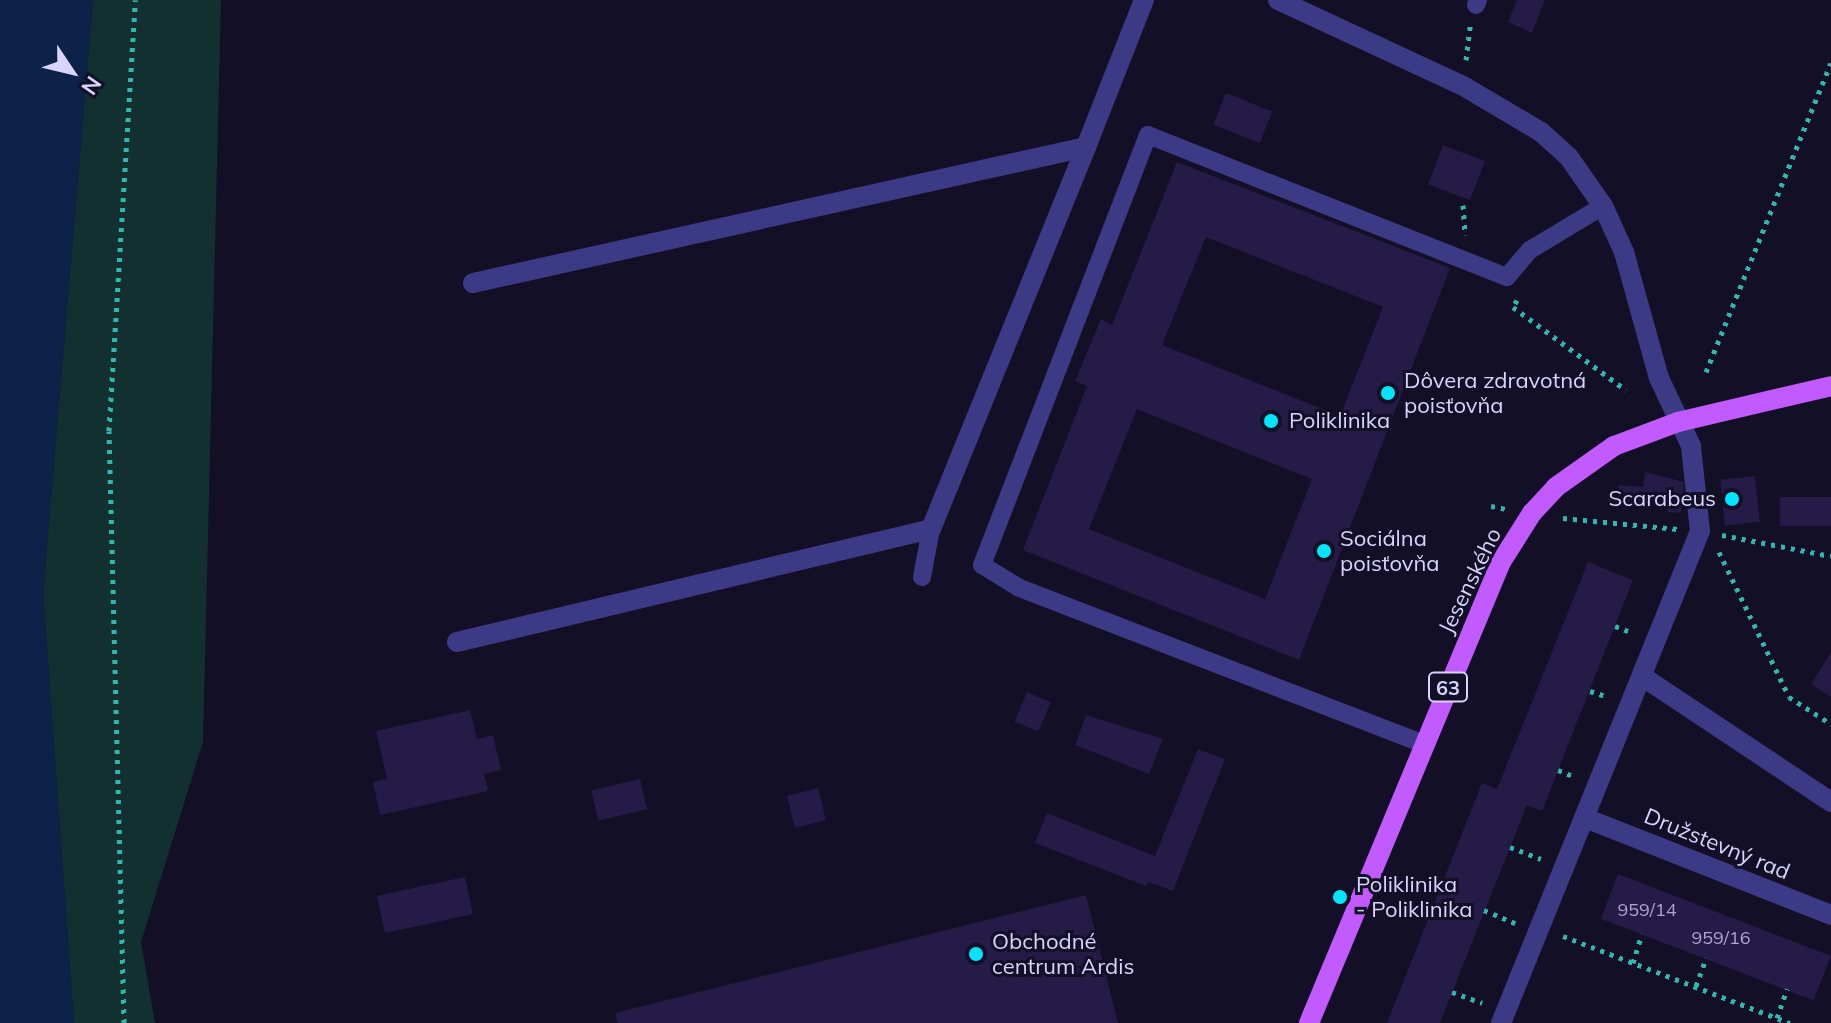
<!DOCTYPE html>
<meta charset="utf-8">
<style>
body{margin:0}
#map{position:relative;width:1831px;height:1023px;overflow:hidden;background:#130f26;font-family:Mulish,sans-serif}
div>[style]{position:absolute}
.green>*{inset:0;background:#12302f}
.water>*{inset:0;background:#0c2248}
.building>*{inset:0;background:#241b47;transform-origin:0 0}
.path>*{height:5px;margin-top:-2.5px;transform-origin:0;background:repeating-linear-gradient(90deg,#2fb8b0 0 4px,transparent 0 10px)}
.lane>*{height:18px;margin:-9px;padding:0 9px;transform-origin:9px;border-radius:9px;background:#3d3a85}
.street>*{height:20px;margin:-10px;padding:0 10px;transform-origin:10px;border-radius:10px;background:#3d3a85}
.primary>*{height:20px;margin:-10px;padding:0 10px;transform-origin:10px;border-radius:10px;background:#c25bff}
.dots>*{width:22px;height:22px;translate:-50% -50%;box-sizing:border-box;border:4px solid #130f26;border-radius:50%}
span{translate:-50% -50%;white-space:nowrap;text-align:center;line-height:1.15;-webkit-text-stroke:6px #130f26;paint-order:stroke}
.number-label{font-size:18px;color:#aca6d1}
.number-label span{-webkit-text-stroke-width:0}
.shield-label span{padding:2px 6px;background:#130f26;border:2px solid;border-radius:6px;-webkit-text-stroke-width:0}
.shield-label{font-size:20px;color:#d9d4ff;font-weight:700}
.poi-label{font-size:22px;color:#d9d4ff}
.left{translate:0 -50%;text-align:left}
.right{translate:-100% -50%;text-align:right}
.street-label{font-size:22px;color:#d9d4ff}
.north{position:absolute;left:32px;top:32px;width:80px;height:80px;-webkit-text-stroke:6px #130f26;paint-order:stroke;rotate:125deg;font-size:22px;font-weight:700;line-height:32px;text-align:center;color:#d9d4ff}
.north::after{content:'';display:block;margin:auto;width:28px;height:36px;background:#d9d4ff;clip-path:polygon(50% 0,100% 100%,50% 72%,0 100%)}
</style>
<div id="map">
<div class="green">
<i style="clip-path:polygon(93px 0,221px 0,203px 742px,141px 942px,155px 1023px,74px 1023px,43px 592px)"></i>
</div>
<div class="water">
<i style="clip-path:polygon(0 0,93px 0,43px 592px,74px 1023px,0 1023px)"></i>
</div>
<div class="building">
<i style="clip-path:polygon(1517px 0,1545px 0,1532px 33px,1508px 22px)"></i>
<i style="left:1226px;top:93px;width:50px;height:34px;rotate:22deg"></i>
<i style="left:1443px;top:145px;width:45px;height:42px;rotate:21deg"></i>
<i style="clip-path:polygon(evenodd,1177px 162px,1450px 268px,1299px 660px,1023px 550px,1087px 386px,1075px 381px,1101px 319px,1112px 325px,1177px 162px,1206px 237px,1383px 307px,1340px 416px,1162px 345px,1206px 237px,1177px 162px,1137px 409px,1312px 479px,1265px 599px,1089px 529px,1137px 409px)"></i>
<i style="clip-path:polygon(1645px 472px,1684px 482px,1681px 513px,1668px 512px,1662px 499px,1642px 497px,1641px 509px,1611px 501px,1619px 485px,1643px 487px)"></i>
<i style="left:1755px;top:476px;width:46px;height:35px;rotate:84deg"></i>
<i style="left:1831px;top:497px;width:29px;height:51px;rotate:90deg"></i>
<i style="clip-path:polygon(1588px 562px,1633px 580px,1542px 811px,1527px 805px,1440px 1023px,1387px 1023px,1482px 783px,1497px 789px)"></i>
<i style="clip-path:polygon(1831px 652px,1831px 697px,1811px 684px)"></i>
<i style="left:1027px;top:692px;width:26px;height:32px;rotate:23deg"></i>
<i style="clip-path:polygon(470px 710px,477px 739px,493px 735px,501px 770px,484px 774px,488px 791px,380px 815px,373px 782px,387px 779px,376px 731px)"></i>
<i style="clip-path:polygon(1086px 715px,1163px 739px,1149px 774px,1075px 745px)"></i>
<i style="clip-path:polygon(1198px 749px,1225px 759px,1173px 891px,1148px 882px,1146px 886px,1035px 843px,1047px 813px,1155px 856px)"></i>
<i style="left:640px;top:779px;width:31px;height:50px;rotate:77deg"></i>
<i style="left:818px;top:788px;width:33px;height:32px;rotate:76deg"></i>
<i style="left:1618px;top:874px;width:228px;height:48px;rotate:21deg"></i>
<i style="left:465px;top:877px;width:38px;height:90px;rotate:78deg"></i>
<i style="clip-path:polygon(1086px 895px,1118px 1023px,618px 1023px,615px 1013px)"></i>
</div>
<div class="path">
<i style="left:1466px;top:60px;width:34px;rotate:-83deg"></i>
<i style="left:1463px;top:205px;width:30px;rotate:86deg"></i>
<i style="left:1517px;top:300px;width:8px;rotate:120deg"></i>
<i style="left:1513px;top:307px;width:140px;rotate:36.3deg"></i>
<i style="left:1706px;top:372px;width:333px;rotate:-68deg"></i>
<i style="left:1491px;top:506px;width:15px;rotate:11deg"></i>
<i style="left:1563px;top:518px;width:115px;rotate:5.5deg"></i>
<i style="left:1722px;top:535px;width:111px;rotate:10.9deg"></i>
<i style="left:1719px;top:552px;width:161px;rotate:64.2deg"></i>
<i style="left:1789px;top:697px;width:50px;rotate:32.7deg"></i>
<i style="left:1615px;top:626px;width:19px;rotate:21deg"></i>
<i style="left:1590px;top:691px;width:19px;rotate:18deg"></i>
<i style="left:1558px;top:770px;width:18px;rotate:22deg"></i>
<i style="left:1510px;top:847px;width:33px;rotate:21deg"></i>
<i style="left:1484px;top:910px;width:34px;rotate:23deg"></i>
<i style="left:1563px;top:936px;width:243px;rotate:21deg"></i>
<i style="left:1633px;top:963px;width:30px;rotate:-73deg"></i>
<i style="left:1696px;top:986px;width:30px;rotate:-70deg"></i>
<i style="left:1452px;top:992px;width:32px;rotate:20deg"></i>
<i style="left:1777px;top:1018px;width:31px;rotate:-71deg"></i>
<i style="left:124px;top:1023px;width:592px;rotate:-91.45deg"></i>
<i style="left:109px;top:431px;width:432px;rotate:-86.5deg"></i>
</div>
<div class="lane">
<i style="left:1476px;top:5px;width:5px;rotate:-68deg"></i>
<i style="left:922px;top:577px;width:49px;rotate:-79.4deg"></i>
<i style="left:1424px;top:744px;width:435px;rotate:-158.9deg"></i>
<i style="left:1018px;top:587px;width:42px;rotate:-148.6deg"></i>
<i style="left:982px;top:565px;width:461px;rotate:-68.9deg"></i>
<i style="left:1148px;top:135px;width:386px;rotate:21.6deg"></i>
<i style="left:1507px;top:277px;width:35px;rotate:-50deg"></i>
<i style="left:1530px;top:250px;width:85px;rotate:-31.1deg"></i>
</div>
<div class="street">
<i style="left:1278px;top:0;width:206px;rotate:24.9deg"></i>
<i style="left:1465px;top:87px;width:88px;rotate:30.6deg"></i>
<i style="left:1541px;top:132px;width:36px;rotate:42deg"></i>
<i style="left:1568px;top:156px;width:61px;rotate:55deg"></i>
<i style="left:1603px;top:206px;width:51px;rotate:65.5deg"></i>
<i style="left:1624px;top:252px;width:131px;rotate:74.5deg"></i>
<i style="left:1659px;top:378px;width:75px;rotate:64.8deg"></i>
<i style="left:1691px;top:446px;width:85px;rotate:84deg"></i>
<i style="left:1700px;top:531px;width:531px;rotate:112.02deg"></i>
<i style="left:473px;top:283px;width:628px;rotate:-12.51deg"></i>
<i style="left:1086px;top:147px;width:158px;rotate:-68.5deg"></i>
<i style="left:457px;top:642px;width:487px;rotate:-13.4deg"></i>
<i style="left:931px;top:529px;width:412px;rotate:-67.9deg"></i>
<i style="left:1643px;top:677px;width:226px;rotate:33.6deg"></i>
<i style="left:1585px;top:818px;width:264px;rotate:21.5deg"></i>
</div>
<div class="primary">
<i style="left:1309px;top:1023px;width:499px;rotate:-67.4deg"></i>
<i style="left:1501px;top:562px;width:58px;rotate:-57.7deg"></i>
<i style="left:1532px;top:513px;width:35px;rotate:-47deg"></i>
<i style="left:1556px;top:487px;width:71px;rotate:-35.3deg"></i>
<i style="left:1614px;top:446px;width:68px;rotate:-20.6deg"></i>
<i style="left:1678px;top:422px;width:157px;rotate:-13.2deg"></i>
</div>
<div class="dots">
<i style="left:1388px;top:393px;background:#00e5ff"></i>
<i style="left:1271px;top:421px;background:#00e5ff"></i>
<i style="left:1732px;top:499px;background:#00e5ff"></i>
<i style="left:1324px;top:551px;background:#00e5ff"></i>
<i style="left:1340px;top:897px;background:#00e5ff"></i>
<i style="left:976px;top:954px;background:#00e5ff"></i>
</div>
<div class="number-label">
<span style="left:1647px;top:910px">959/14</span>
<span style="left:1721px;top:938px">959/16</span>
</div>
<div class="shield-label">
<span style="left:1448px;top:687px">63</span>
</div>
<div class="poi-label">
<span class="left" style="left:1404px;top:393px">Dôvera zdravotná<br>poisťovňa</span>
<span class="left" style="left:1289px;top:421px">Poliklinika</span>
<span class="right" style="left:1716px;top:499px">Scarabeus</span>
<span class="left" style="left:1340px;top:551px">Sociálna<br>poisťovňa</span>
<span class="left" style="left:1356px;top:897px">Poliklinika<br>- Poliklinika</span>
<span class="left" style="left:992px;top:954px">Obchodné<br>centrum Ardis</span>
</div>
<div class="street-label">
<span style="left:1470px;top:581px;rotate:-64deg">Jesenského</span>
<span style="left:1717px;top:844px;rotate:22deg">Družstevný rad</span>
</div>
<div class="north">N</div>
</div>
